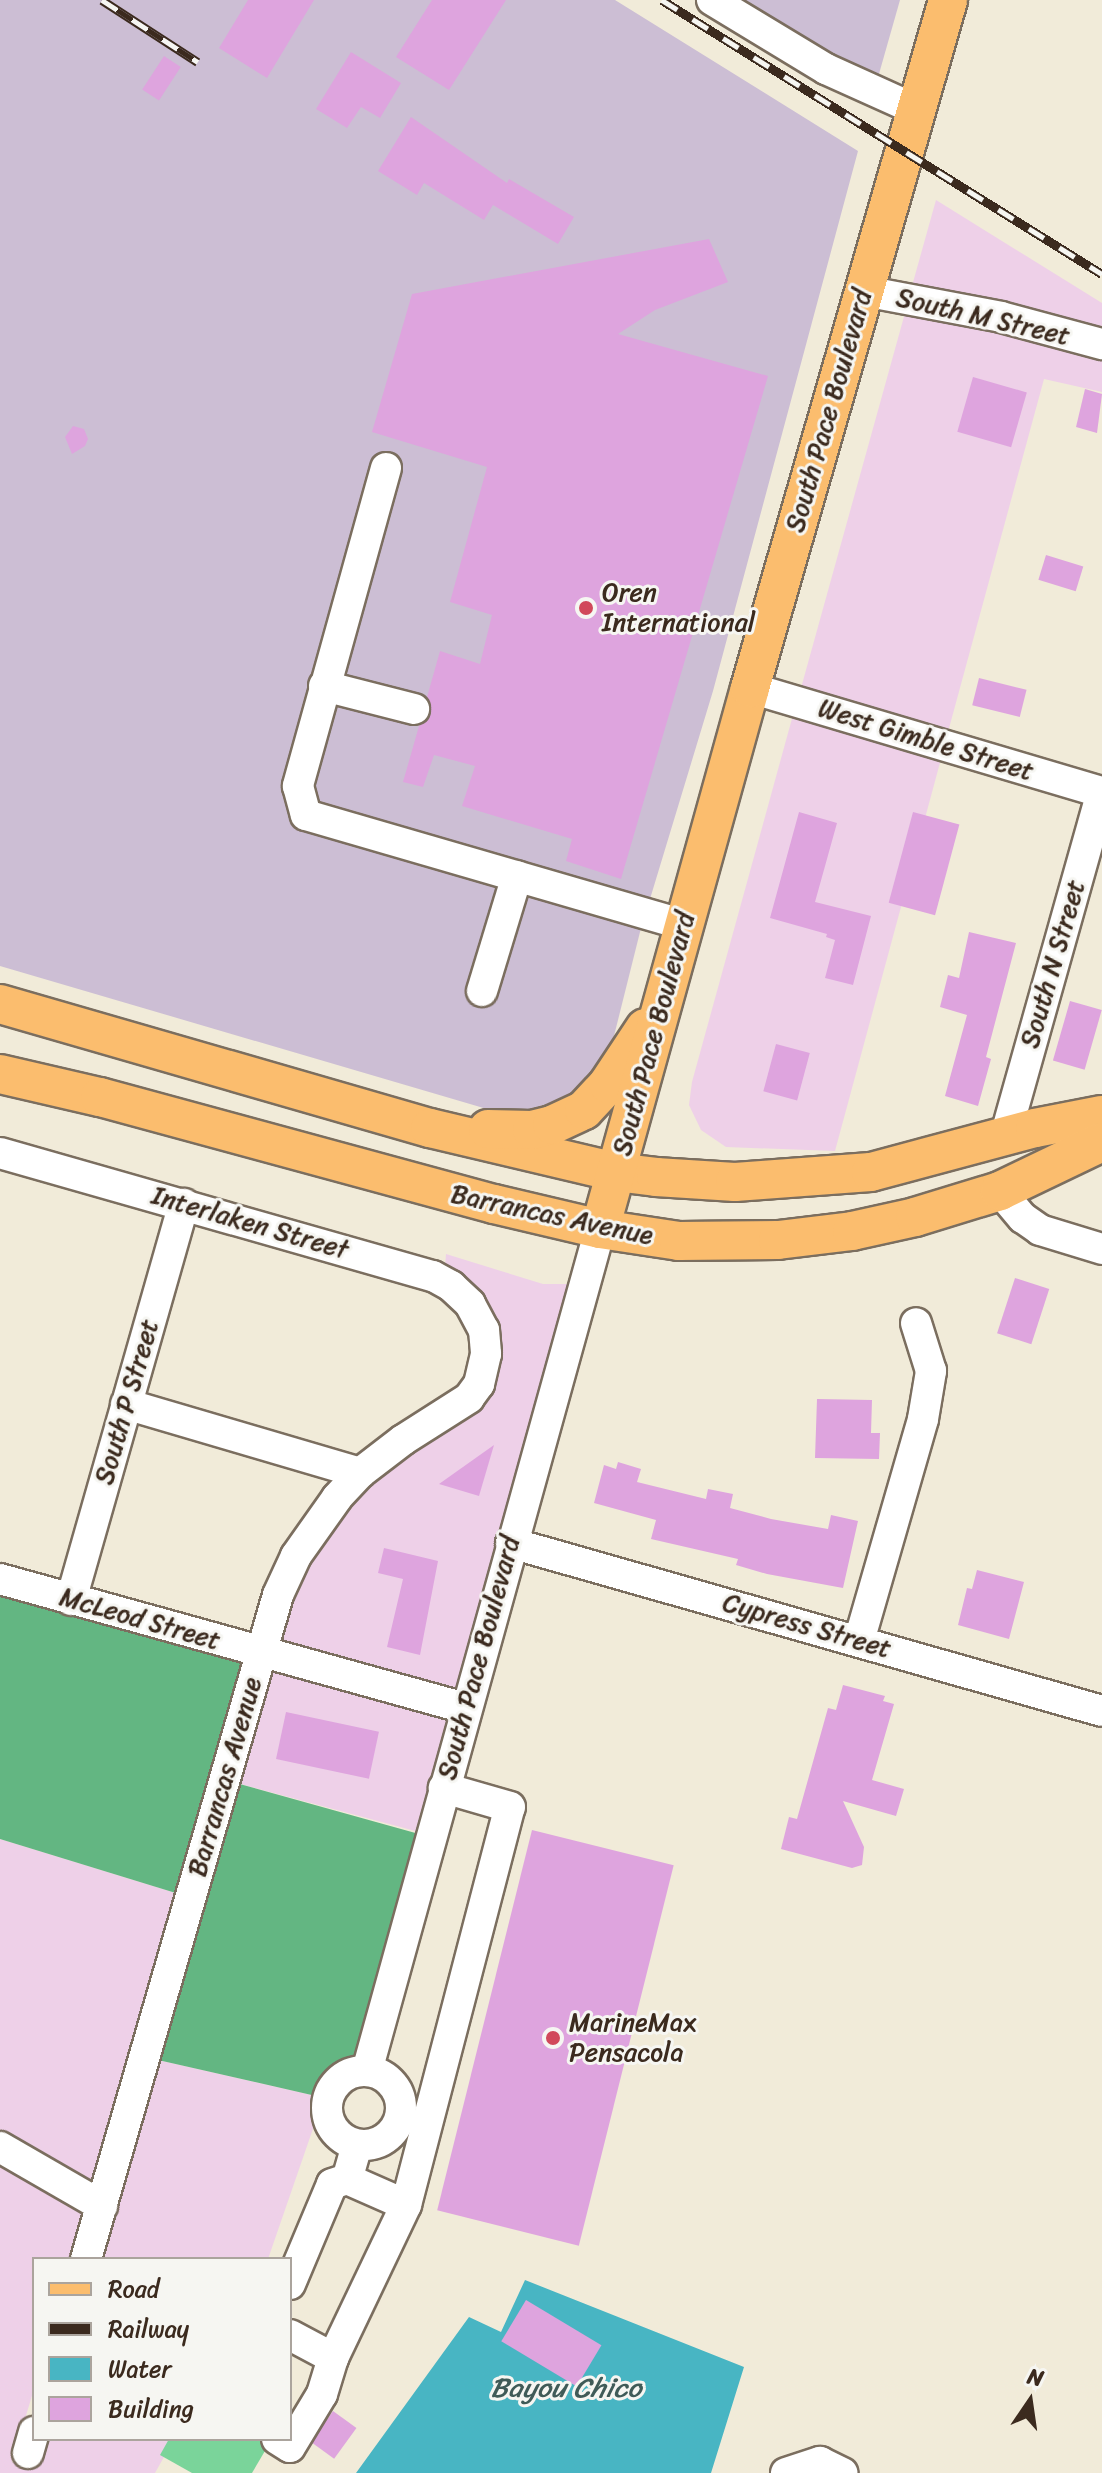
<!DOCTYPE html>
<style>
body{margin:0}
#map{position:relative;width:1102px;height:2473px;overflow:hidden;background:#f1ebd9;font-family:Sriracha,sans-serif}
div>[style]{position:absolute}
.built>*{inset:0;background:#eed0e8;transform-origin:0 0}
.industrial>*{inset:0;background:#ccbed4}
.green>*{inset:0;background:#7ad49a}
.forest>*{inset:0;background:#63b682}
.water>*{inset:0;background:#48b5c3}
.building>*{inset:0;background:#dea4de;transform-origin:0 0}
.roads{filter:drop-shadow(2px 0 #7b6e5f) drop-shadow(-2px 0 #7b6e5f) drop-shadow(0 2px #7b6e5f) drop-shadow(0 -2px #7b6e5f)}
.minor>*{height:30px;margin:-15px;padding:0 15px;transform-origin:15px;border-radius:15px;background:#fff}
.minor>.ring{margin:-15px;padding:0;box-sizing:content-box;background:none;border:30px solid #fff;border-radius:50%}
.major>*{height:38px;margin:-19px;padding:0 19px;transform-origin:19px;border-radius:19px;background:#fbbd6e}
.rail>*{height:9px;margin-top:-4.5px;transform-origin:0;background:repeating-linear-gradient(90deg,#f6f6f2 0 18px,#3b2a1e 0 36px);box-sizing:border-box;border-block:2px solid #3b2a1e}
.dots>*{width:22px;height:22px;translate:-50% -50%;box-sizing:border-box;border:4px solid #f6f6f2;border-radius:50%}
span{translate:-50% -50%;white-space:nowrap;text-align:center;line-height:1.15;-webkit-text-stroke:6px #f6f6f2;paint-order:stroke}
.street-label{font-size:26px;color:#3b2a1e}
.poi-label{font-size:26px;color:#3b2a1e}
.left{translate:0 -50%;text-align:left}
.water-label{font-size:28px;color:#405b58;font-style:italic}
.legend{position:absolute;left:32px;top:2257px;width:260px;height:184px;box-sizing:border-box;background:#f6f6f2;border:2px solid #aba49d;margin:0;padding:10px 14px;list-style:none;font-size:24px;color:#3b2a1e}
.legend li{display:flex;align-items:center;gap:16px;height:40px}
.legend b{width:40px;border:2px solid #aba49d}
.north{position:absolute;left:990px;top:2361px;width:80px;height:80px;-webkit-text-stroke:6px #f6f6f2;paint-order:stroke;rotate:13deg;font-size:22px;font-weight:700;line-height:32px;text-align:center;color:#3b2a1e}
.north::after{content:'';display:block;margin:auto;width:28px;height:36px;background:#3b2a1e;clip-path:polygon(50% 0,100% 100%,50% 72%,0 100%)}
</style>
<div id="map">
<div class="built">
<i style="clip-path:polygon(936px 200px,1102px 303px,1102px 330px,912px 286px)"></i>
<i style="clip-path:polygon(905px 313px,998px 331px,1102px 359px,1102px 392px,1044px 379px,948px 732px,801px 688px)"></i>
<i style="clip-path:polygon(793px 715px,941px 759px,835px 1151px,726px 1147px,701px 1130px,689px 1105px,692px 1082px)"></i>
<i style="clip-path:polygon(446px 1254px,543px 1284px,571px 1284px,457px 1691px,276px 1642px,289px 1600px,306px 1564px,363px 1489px,368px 1490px,370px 1482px,409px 1451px,475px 1410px,492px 1316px,488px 1305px,445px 1267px)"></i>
<i style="left:267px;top:1669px;width:189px;height:118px;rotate:15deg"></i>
<i style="clip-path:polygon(0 1839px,179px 1894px,73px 2259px,34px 2259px,34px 2389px,12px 2462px,35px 2469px,45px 2439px,174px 2439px,155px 2473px,0 2473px)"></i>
<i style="clip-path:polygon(158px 2060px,316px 2096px,316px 2120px,268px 2259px,99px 2259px)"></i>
</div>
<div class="industrial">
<i style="clip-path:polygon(0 0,615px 0,858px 151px,713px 691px,640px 932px,613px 1040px,593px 1076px,560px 1102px,527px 1115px,504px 1114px,0 966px)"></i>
<i style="clip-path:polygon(705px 0,900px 0,871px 102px)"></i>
</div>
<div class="green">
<i style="clip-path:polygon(169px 2439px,272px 2439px,252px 2473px,192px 2473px,160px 2455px)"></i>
</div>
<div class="forest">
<i style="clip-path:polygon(0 1594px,244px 1662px,179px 1894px,0 1839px)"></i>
<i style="clip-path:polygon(236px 1783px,419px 1834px,358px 2058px,335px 2066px,323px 2079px,316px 2096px,158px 2060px)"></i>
</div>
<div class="water">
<i style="clip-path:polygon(525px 2280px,744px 2367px,711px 2473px,356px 2473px,469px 2317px,501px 2332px)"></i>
</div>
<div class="building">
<i style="clip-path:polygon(248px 0,314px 0,267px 78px,219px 48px)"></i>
<i style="clip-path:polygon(432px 0,506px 0,449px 90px,396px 57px)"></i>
<i style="clip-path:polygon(351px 52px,401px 83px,380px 118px,361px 107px,347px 128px,316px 109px)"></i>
<i style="left:164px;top:56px;width:20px;height:40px;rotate:33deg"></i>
<i style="clip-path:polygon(411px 117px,507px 183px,509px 179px,574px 217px,558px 244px,493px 205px,484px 220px,424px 183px,417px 195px,378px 171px)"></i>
<i style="clip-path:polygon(709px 239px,728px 282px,655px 310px,618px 334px,768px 376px,621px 879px,566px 861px,572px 839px,462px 806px,475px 766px,434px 755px,423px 787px,403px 782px,419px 726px,431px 714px,427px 697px,440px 651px,480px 664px,492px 615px,450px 602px,487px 467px,372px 432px,412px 294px)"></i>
<i style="left:973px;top:377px;width:56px;height:57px;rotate:16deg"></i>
<i style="clip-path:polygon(1085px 389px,1102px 394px,1097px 433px,1076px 427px)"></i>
<i style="clip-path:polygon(73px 426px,84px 429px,88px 439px,85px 446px,72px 454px,65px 437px)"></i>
<i style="left:1046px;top:555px;width:39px;height:26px;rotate:17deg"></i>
<i style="left:979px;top:678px;width:49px;height:28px;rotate:14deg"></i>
<i style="clip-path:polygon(799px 812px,837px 823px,815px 902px,871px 916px,853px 985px,825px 978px,835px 940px,826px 937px,827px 934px,770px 918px)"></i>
<i style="left:913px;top:812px;width:48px;height:94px;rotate:15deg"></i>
<i style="clip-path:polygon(969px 932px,1016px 943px,986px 1057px,991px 1059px,978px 1106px,945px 1096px,967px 1015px,940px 1007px,948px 975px,959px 978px)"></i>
<i style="left:1070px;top:1001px;width:33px;height:62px;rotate:16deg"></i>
<i style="left:776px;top:1044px;width:35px;height:49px;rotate:15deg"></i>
<i style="left:1015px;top:1278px;width:36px;height:58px;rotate:18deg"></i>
<i style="clip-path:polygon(817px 1399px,872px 1400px,871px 1433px,880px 1433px,879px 1459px,815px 1458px)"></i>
<i style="clip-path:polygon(494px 1445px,479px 1496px,439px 1484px)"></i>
<i style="clip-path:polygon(618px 1462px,641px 1469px,637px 1482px,706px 1499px,708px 1489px,733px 1494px,730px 1508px,771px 1519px,828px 1529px,831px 1515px,858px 1521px,843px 1588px,767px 1574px,736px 1565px,738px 1559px,651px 1539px,656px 1520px,594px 1503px,604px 1465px,616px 1469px)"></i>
<i style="clip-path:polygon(384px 1548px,438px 1561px,420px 1655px,387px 1647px,403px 1579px,378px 1573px)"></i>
<i style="clip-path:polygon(977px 1570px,1024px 1582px,1009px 1639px,958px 1625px,967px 1588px,972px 1589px)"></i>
<i style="clip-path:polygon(843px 1685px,885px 1696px,883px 1701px,894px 1704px,872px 1780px,904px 1789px,896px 1816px,843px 1801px,864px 1847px,862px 1865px,852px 1868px,781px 1849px,789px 1817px,797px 1819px,828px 1708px,836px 1710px)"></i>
<i style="left:286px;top:1712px;width:95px;height:48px;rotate:12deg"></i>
<i style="left:532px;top:1830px;width:146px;height:392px;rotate:14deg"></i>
<i style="left:526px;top:2300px;width:88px;height:48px;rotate:31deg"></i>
<i style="left:333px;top:2411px;width:29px;height:38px;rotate:36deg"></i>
</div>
<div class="roads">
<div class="minor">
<i style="left:712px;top:0;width:133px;rotate:31.2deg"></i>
<i style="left:826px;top:69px;width:100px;rotate:24.3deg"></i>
<i style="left:864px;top:291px;width:139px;rotate:10.7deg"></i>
<i style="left:1001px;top:317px;width:105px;rotate:15deg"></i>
<i style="left:386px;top:468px;width:330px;rotate:105.5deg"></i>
<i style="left:298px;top:786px;width:30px;rotate:75deg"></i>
<i style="left:306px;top:815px;width:394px;rotate:16.2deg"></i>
<i style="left:324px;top:686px;width:93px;rotate:14.3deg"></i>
<i style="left:750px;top:688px;width:367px;rotate:16.5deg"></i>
<i style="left:482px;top:991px;width:120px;rotate:-73.1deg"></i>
<i style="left:1005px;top:1137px;width:358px;rotate:-74.3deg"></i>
<i style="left:0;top:1153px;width:450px;rotate:15.9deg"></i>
<i style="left:433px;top:1276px;width:21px;rotate:29deg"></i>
<i style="left:451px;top:1286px;width:26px;rotate:43deg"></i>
<i style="left:470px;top:1304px;width:30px;rotate:62deg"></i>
<i style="left:484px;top:1330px;width:24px;rotate:85deg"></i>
<i style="left:486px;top:1354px;width:31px;rotate:103deg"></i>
<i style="left:479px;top:1384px;width:17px;rotate:126deg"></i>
<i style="left:469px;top:1398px;width:78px;rotate:147.5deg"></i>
<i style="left:403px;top:1440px;width:54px;rotate:142.5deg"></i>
<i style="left:360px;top:1473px;width:34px;rotate:133deg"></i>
<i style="left:337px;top:1498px;width:71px;rotate:125.3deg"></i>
<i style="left:296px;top:1556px;width:43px;rotate:114.8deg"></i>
<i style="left:278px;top:1595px;width:691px;rotate:106.13deg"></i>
<i style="left:1000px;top:1191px;width:35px;rotate:50deg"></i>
<i style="left:1023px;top:1218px;width:21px;rotate:35deg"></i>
<i style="left:1040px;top:1230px;width:65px;rotate:17deg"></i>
<i style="left:126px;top:1404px;width:244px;rotate:16.4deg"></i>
<i style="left:511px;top:1543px;width:614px;rotate:15.87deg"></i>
<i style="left:0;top:1579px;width:483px;rotate:15.5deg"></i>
<i style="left:71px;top:1600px;width:412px;rotate:-74.1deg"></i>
<i style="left:859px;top:1641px;width:231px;rotate:-73.9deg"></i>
<i style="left:923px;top:1419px;width:49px;rotate:-80.5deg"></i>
<i style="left:931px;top:1371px;width:50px;rotate:-107.4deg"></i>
<i class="ring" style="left:327px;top:2071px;width:44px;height:44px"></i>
<i style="left:367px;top:2071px;width:874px;rotate:-74.53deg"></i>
<i style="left:357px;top:2145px;width:35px;rotate:106deg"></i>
<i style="left:347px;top:2179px;width:64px;rotate:23.8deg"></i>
<i style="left:406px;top:2205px;width:411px;rotate:-75.4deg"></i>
<i style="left:510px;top:1807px;width:69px;rotate:-163.9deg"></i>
<i style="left:0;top:2147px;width:118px;rotate:30deg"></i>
<i style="left:290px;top:2284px;width:108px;rotate:-67.2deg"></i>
<i style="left:332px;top:2184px;width:16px;rotate:-18deg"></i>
<i style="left:290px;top:2335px;width:49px;rotate:28.1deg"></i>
<i style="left:277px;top:2439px;width:15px;rotate:32deg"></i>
<i style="left:290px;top:2447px;width:62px;rotate:-58.9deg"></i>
<i style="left:322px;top:2394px;width:38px;rotate:-73deg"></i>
<i style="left:333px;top:2358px;width:170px;rotate:-64.5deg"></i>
<i style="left:28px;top:2453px;width:22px;rotate:-74deg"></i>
<i style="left:786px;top:2473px;width:36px;rotate:-18deg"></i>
<i style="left:820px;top:2462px;width:25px;rotate:26deg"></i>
</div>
<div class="major">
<i style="left:0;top:1004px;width:448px;rotate:16.1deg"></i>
<i style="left:430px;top:1128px;width:191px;rotate:13.3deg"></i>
<i style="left:616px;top:1172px;width:40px;rotate:7.1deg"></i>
<i style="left:656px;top:1177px;width:79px;rotate:3.6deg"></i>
<i style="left:735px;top:1182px;width:136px;rotate:-4.2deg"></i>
<i style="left:871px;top:1172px;width:170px;rotate:-15deg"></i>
<i style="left:1035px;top:1128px;width:68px;rotate:-11deg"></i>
<i style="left:0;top:1074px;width:103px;rotate:13deg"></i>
<i style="left:100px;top:1097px;width:408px;rotate:15.2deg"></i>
<i style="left:494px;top:1204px;width:109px;rotate:13.3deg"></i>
<i style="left:600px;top:1229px;width:80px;rotate:8.6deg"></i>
<i style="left:679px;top:1241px;width:99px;rotate:-0.6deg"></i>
<i style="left:778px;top:1240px;width:75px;rotate:-6.9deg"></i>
<i style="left:852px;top:1231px;width:65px;rotate:-12.5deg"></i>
<i style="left:915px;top:1217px;width:89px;rotate:-17deg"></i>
<i style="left:1000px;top:1191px;width:113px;rotate:-25.7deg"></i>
<i style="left:488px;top:1129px;width:44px;rotate:1.3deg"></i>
<i style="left:532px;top:1130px;width:21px;rotate:-14deg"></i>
<i style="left:552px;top:1125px;width:35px;rotate:-25deg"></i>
<i style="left:584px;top:1110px;width:35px;rotate:-47deg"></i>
<i style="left:608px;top:1084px;width:67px;rotate:-56.5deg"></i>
<i style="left:600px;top:1229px;width:561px;rotate:-74.5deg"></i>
<i style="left:750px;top:688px;width:716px;rotate:-73.94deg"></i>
</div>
</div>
<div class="rail">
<i style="left:102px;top:0;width:114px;rotate:32.9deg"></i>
<i style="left:662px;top:0;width:518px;rotate:31.91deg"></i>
</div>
<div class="dots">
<i style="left:586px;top:608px;background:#d1495b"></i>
<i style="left:553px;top:2038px;background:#d1495b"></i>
</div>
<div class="street-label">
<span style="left:983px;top:317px;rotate:13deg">South M Street</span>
<span style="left:829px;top:411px;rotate:-74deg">South Pace Boulevard</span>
<span style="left:926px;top:740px;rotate:17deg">West Gimble Street</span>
<span style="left:1053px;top:964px;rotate:-74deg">South N Street</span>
<span style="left:654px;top:1034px;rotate:-75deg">South Pace Boulevard</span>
<span style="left:552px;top:1215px;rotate:12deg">Barrancas Avenue</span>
<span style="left:250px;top:1223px;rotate:16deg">Interlaken Street</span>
<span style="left:127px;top:1402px;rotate:-74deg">South P Street</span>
<span style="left:140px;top:1619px;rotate:16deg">McLeod Street</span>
<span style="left:807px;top:1626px;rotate:16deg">Cypress Street</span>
<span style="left:479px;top:1658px;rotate:-75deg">South Pace Boulevard</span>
<span style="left:225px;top:1777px;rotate:-74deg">Barrancas Avenue</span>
</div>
<div class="poi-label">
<span class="left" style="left:602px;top:608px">Oren<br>International</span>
<span class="left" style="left:569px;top:2038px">MarineMax<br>Pensacola</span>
</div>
<div class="water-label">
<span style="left:566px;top:2388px">Bayou Chico</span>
</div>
<ul class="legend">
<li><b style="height:10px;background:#fbbd6e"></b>Road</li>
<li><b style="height:10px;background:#3b2a1e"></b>Railway</li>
<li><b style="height:22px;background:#48b5c3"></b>Water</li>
<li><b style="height:22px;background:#dea4de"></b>Building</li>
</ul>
<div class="north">N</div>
</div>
